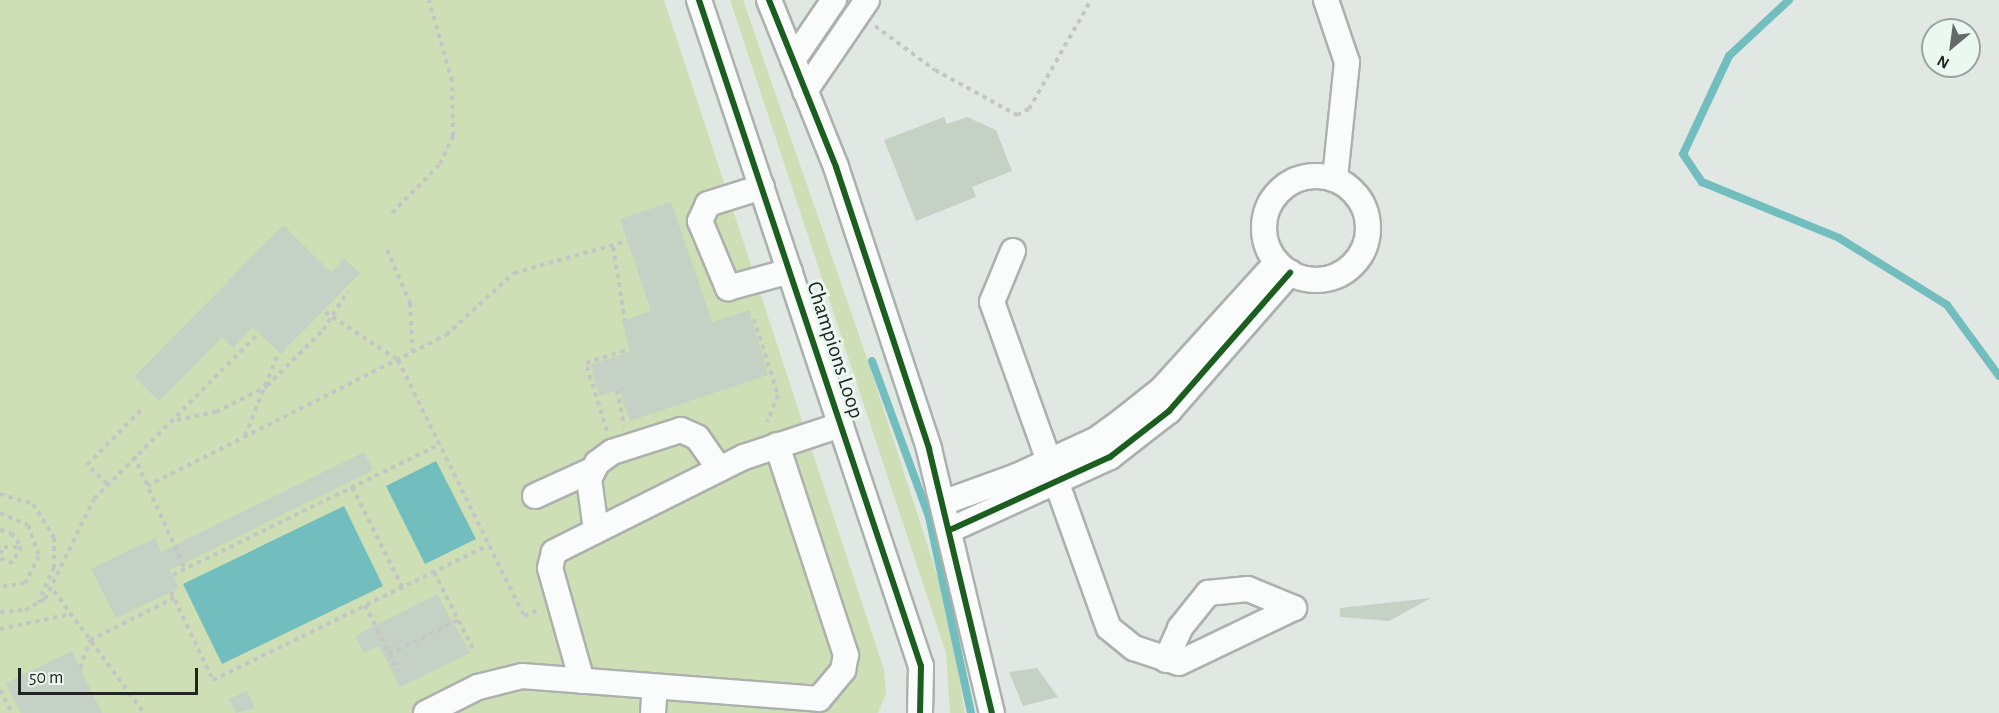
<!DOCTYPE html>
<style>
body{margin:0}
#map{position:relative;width:1999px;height:713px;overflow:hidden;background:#e1e8e4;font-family:"Alegreya Sans",sans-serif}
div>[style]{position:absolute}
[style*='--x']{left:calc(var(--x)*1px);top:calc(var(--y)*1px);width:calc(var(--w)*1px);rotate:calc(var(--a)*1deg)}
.green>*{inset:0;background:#cedeb5}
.water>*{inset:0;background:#72bebe}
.stream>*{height:8px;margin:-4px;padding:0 4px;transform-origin:4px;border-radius:4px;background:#72bebe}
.building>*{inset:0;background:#c4d1c4}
.path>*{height:4px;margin-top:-2px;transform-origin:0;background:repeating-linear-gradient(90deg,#c3c6c5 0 4.5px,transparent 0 9px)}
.roads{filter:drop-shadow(2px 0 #acb1ae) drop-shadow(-2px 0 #acb1ae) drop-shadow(0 2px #acb1ae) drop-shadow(0 -2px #acb1ae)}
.minor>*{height:24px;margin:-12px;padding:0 12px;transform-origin:12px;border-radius:12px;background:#fafcfb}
.minor>.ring{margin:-12px;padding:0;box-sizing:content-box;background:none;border:24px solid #fafcfb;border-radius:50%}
.cycleway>*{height:6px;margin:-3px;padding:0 3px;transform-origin:3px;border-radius:3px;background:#1b5e20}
span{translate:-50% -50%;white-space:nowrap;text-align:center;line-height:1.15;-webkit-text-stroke:6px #ebf8f0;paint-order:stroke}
.street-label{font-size:22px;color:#212522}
.north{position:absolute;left:1921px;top:18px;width:60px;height:60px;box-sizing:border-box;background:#ebf8f0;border:2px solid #9aa49e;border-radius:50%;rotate:209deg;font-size:16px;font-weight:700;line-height:24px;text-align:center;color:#212522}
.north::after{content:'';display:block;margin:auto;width:21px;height:27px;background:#646966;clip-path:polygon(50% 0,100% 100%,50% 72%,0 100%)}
.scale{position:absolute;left:18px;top:668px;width:180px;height:27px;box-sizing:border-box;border:3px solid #212522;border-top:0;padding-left:8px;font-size:18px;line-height:21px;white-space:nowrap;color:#212522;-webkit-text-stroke:4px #ebf8f0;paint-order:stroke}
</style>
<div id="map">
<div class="green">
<i style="clip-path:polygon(0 0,664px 0,884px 670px,886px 693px,878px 713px,0 713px)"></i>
<i style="clip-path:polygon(730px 0,743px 0,869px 364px,946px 603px,965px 713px,950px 713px,946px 653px)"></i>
</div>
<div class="water">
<i style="clip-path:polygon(436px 461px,476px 539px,425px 564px,386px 486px)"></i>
<i style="clip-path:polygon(344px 506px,383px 586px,222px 664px,183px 584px)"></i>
</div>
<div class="stream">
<i style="--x:1789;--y:0;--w:82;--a:137"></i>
<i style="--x:1729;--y:56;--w:108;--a:115.1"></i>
<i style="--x:1683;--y:154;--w:34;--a:56"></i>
<i style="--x:1702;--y:182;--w:148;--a:22.2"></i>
<i style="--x:1839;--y:238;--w:127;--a:31.8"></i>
<i style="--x:1947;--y:305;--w:88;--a:53.8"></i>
<i style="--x:872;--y:361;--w:166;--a:69.9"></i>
<i style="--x:929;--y:517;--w:200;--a:77.9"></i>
</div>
<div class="building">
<i style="clip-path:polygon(944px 117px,947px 124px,967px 117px,996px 130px,1012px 171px,972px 187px,976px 197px,916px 221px,884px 140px)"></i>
<i style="clip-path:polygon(671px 202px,712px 322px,749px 310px,768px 375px,630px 421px,619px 389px,600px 396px,590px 365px,630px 352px,622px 321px,651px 311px,620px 219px)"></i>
<i style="clip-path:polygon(283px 225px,331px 272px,344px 259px,360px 273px,281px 354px,253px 327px,233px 348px,222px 337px,159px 401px,134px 377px)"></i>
<i style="clip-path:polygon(364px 452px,373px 470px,170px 570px,179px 588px,116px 618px,91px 569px,155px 538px,161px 552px)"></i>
<i style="clip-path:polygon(437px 594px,470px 653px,400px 687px,379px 646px,364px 653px,355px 636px)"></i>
<i style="clip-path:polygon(1431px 598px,1389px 621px,1340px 617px,1340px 608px)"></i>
<i style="clip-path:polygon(72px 651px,102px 713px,21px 713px,6px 683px)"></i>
<i style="clip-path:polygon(1037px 668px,1058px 697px,1023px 706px,1009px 672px)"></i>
<i style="clip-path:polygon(247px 691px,255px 708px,236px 713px,229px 699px)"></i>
</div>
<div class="path">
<i style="--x:875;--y:26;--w:74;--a:36.3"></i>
<i style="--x:935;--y:70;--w:94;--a:28.8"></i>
<i style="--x:1017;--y:115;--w:13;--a:-27"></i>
<i style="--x:1029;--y:109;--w:125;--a:-60.4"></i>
<i style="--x:392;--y:213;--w:69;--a:-45.6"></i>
<i style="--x:440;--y:164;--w:31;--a:-65"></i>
<i style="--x:453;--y:136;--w:55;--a:-91"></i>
<i style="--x:452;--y:81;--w:84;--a:-105.9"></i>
<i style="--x:613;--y:247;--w:75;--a:80.8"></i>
<i style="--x:387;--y:250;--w:58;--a:66.5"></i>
<i style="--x:410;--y:303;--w:49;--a:86.5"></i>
<i style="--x:325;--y:312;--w:87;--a:33.3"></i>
<i style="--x:398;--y:360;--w:285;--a:63.8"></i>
<i style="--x:524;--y:616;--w:15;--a:-23"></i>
<i style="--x:754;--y:319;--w:80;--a:72.5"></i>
<i style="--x:778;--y:395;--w:29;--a:112"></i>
<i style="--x:617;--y:390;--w:37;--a:79"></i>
<i style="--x:177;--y:420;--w:40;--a:-12"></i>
<i style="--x:216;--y:412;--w:57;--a:-27"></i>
<i style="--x:267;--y:386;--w:79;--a:-45"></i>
<i style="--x:323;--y:330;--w:46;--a:-57.3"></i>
<i style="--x:607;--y:431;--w:71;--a:-107.2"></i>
<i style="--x:586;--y:363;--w:45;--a:-18"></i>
<i style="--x:245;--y:436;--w:88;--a:-68.1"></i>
<i style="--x:134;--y:456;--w:124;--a:65.7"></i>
<i style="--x:107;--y:484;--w:28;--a:-136"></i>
<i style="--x:87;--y:465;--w:80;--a:-45.5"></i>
<i style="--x:147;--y:486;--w:335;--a:-26.8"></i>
<i style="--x:446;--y:335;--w:92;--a:-42.4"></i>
<i style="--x:514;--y:273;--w:117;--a:-15.8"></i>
<i style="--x:352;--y:487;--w:112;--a:63.4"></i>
<i style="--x:0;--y:494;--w:34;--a:17"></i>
<i style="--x:33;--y:504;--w:39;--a:58"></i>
<i style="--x:54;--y:537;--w:30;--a:90"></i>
<i style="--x:54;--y:567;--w:39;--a:114"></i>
<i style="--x:0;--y:513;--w:30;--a:23"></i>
<i style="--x:28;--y:525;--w:33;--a:70"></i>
<i style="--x:39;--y:556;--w:30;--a:117"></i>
<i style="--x:25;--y:583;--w:25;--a:171"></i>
<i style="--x:0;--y:530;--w:11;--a:15"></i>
<i style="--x:11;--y:533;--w:16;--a:52"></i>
<i style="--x:21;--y:546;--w:19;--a:115"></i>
<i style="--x:13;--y:563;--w:14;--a:-159"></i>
<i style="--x:0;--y:554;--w:8;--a:-60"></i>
<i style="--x:4;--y:547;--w:16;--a:0"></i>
<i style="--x:434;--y:572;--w:86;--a:63.1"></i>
<i style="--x:173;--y:575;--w:297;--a:-26.1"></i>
<i style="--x:54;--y:591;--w:152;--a:53.6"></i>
<i style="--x:171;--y:592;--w:98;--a:64.5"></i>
<i style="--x:213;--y:680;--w:307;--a:-26.1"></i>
<i style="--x:365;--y:605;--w:74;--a:63.4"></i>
<i style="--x:0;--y:612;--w:25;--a:-5"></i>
<i style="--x:25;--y:610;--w:23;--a:-29"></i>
<i style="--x:45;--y:599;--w:111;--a:-63.9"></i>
<i style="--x:94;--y:499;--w:231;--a:-45.2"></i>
<i style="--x:0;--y:629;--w:73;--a:-11.9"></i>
<i style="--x:389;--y:654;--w:77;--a:-26.2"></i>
<i style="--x:80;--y:668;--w:30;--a:-70"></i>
<i style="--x:90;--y:640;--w:94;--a:-26.6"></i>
<i style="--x:0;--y:690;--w:26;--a:62"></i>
</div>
<div class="roads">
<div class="minor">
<i style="--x:699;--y:0;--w:702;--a:71.57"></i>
<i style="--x:921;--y:666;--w:47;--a:91.2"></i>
<i style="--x:769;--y:0;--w:180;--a:68.1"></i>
<i style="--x:836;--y:167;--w:297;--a:71.7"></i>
<i style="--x:929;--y:449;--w:271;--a:76.6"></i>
<i style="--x:1326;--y:0;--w:65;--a:71.3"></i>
<i style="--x:1347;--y:62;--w:118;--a:95.9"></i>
<i style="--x:793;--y:60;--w:73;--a:-55.7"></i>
<i style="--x:805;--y:91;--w:110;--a:-55.7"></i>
<i class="ring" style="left:1264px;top:176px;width:80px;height:80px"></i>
<i style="--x:762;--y:187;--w:57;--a:162.5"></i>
<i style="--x:708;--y:204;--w:19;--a:115"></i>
<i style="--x:700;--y:221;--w:73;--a:67.3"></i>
<i style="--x:728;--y:288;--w:64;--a:-15.3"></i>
<i style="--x:1013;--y:251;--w:55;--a:112.4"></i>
<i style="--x:992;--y:302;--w:346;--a:70.3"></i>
<i style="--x:1109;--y:628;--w:32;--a:39"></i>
<i style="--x:1134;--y:648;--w:47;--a:18.4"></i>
<i style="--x:1179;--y:663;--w:127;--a:-25.6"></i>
<i style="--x:535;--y:496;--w:63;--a:-24.5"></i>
<i style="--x:945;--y:502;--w:77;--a:-19.9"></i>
<i style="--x:1017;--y:476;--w:88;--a:-24.8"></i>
<i style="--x:1097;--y:439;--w:32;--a:-36"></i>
<i style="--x:1123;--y:420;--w:50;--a:-38.5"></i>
<i style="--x:1162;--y:389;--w:171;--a:-47.8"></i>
<i style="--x:952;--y:529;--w:174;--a:-24.5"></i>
<i style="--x:1110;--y:457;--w:75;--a:-37.9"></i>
<i style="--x:1169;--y:411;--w:184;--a:-48.8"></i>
<i style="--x:596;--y:530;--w:51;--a:-97.8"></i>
<i style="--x:589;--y:479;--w:18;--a:-63"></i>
<i style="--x:597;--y:463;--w:19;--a:-36"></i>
<i style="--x:612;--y:452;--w:72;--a:-17.7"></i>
<i style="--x:681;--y:430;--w:17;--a:24"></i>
<i style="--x:697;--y:437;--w:39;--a:55"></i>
<i style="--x:1166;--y:660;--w:35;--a:-66"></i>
<i style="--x:1180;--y:628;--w:45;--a:-51.3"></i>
<i style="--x:1208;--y:593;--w:40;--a:-5.7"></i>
<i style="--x:1248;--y:589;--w:50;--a:22.4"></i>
<i style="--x:582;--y:681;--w:117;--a:-105.8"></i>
<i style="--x:550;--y:568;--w:16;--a:-76"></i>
<i style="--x:554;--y:552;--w:212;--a:-26.6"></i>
<i style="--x:744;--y:457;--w:102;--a:-18.3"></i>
<i style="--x:426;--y:713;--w:58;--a:-26.6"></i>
<i style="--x:478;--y:687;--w:45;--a:-14"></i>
<i style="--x:522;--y:676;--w:298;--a:4.4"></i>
<i style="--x:819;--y:699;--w:38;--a:-50"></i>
<i style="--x:843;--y:670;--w:15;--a:-79"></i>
<i style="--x:846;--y:655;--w:221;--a:-108.2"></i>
<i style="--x:653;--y:713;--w:26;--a:-86"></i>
</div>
</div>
<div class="cycleway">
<i style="--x:699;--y:0;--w:702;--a:71.57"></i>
<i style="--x:921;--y:666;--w:47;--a:91.2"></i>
<i style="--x:769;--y:0;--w:180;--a:68.1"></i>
<i style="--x:836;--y:167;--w:297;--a:71.7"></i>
<i style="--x:929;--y:449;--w:271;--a:76.6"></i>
<i style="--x:952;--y:529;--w:174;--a:-24.5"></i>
<i style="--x:1110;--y:457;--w:75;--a:-37.9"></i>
<i style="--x:1169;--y:411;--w:184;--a:-48.8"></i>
</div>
<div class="street-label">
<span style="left:835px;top:350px;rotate:72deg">Champions Loop</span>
</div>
<div class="north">N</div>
<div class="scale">50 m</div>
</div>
